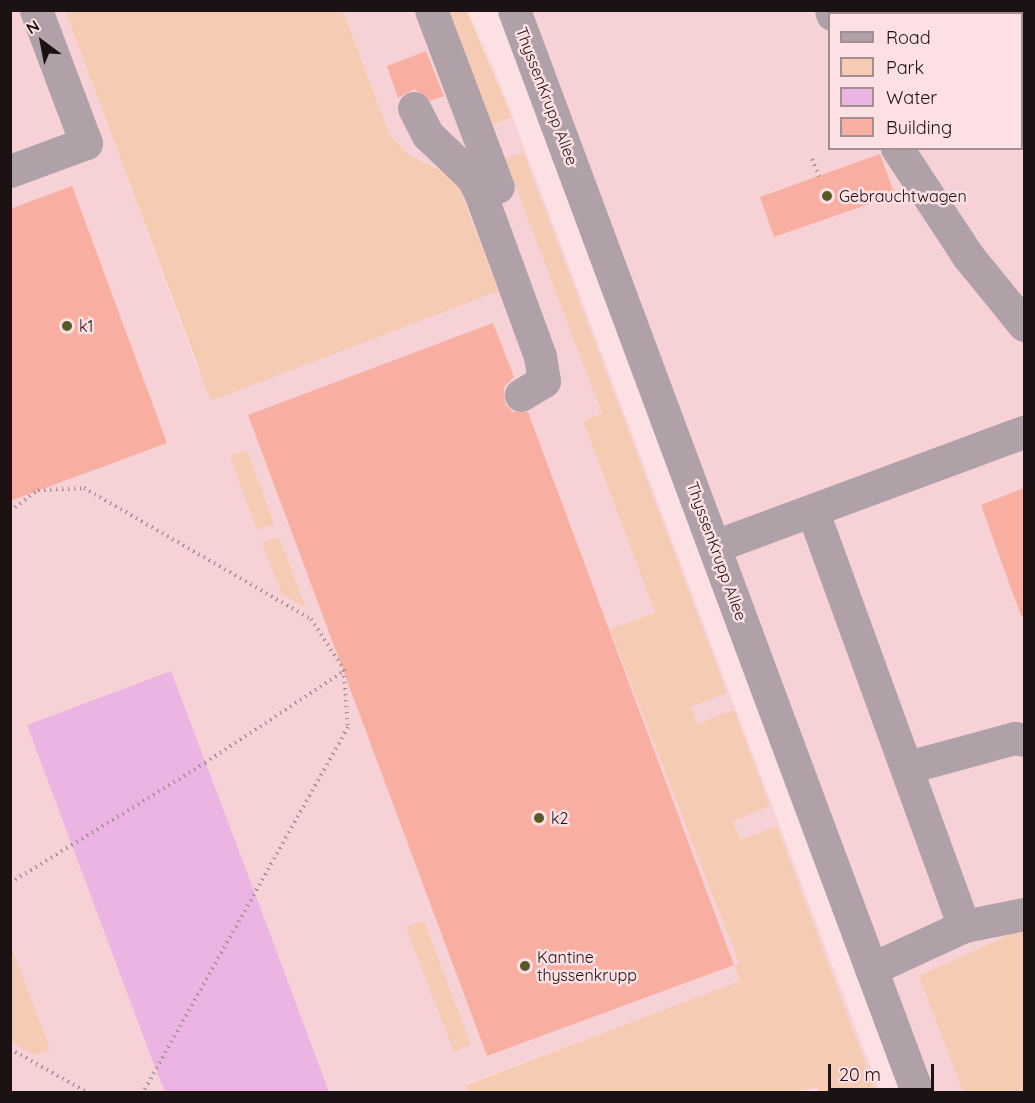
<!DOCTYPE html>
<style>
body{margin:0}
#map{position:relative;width:1035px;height:1103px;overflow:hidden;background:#fde0e3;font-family:Quicksand,sans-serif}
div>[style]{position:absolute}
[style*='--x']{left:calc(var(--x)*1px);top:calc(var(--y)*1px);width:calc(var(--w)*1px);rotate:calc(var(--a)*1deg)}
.built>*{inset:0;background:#f6d2d6}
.green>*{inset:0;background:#f5cbb4}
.water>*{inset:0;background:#ecb4e3}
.building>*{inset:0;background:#f8afa2}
.path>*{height:4px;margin-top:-2px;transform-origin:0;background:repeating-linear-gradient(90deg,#a99395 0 1.5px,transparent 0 6px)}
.minor>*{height:33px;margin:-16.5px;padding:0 16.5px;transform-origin:16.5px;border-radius:16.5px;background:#afa1a7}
.dots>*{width:16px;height:16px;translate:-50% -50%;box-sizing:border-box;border:3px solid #fde0e3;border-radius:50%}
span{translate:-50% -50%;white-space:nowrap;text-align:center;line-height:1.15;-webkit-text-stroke:5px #fde0e3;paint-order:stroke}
.street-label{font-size:16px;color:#1d1213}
.poi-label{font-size:16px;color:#1d1213}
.left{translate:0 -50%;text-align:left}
.frame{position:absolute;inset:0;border:12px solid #1d1213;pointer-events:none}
.legend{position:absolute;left:828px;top:12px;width:195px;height:138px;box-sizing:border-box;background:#fde0e3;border:2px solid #a38e90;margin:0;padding:8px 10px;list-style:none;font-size:18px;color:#1d1213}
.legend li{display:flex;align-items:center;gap:12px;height:30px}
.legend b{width:30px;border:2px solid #a38e90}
.north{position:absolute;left:12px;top:12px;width:60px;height:60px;-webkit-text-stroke:4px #fde0e3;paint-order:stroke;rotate:328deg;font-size:16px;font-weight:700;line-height:24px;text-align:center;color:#1d1213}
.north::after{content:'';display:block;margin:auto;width:21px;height:27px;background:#1d1213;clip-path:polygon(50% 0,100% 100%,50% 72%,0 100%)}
.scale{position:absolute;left:828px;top:1064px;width:106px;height:27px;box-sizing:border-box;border:3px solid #1d1213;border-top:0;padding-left:8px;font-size:18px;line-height:21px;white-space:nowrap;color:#1d1213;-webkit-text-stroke:4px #fde0e3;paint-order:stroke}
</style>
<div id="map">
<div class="built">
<i style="clip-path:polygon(10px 11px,65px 11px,199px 372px,450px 174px,409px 155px,390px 135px,343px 11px,442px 11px,512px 117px,469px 11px,498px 78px,880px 1092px,876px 1092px,777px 826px,741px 840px,733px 820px,770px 806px,734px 711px,697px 724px,690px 707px,727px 693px,515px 179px,603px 413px,583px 423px,655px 613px,611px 629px,740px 964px,735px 965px,740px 982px,466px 1084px,469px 1092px,11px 1092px)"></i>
<i style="clip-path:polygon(evenodd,517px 11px,1024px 11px,1024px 1092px,921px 1092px,517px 11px,830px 14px,1022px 14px,1022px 148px,830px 148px,830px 14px)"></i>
</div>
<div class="green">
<i style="clip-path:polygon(65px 11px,343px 11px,390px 135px,409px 155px,455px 177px,498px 291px,211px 401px)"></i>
<i style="clip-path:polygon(442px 11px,467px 11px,512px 117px,485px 127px)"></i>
<i style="clip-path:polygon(523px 152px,727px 693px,691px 707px,697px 724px,734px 710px,770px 806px,733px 821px,741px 840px,777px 826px,876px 1092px,818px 1092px,817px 1088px,791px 1092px,469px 1092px,466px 1085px,740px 981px,734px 965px,739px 963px,610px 629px,655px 613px,583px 422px,602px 413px,505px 159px)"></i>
<i style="clip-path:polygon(247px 450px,274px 524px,257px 530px,230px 456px)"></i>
<i style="clip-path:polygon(279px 537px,306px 608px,282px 594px,262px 543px)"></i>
<i style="clip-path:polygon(424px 921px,471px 1045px,454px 1052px,406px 927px)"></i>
<i style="clip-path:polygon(1024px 928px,1024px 1092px,963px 1092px,919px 976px)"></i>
<i style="clip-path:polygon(11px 946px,50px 1049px,34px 1055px,11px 1042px)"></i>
</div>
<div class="water">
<i style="clip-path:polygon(171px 671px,256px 896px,329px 1092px,165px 1092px,156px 1070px,27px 725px)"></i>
</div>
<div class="building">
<i style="clip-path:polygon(426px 51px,444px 96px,431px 101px,414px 89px,398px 98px,387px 66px)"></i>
<i style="clip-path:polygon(880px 154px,895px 195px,774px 237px,760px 197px)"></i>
<i style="clip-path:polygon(72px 186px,167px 443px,10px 501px,10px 209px)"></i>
<i style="clip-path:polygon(493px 323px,514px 377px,504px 387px,505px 404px,513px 412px,528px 412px,734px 965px,487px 1056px,248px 415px)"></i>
<i style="clip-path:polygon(1024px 488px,1024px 616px,1021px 616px,981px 505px)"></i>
</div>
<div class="path">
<i style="--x:812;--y:159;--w:19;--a:69"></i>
<i style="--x:10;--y:511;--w:35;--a:-37"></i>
<i style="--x:38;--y:490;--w:46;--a:-2.5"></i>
<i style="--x:84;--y:488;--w:262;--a:30"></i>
<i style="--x:311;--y:619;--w:61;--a:57.1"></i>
<i style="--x:344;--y:670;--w:57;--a:86"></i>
<i style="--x:348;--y:727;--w:419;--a:119.3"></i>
<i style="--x:10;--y:883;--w:229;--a:-31.6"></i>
<i style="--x:205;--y:763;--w:167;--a:-33.5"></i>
<i style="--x:10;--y:1049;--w:88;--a:29.2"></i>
</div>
<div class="minor">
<i style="--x:431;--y:10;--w:189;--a:69.3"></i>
<i style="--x:514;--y:10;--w:1155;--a:69.57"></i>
<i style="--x:831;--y:10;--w:4;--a:76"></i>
<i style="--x:414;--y:108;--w:30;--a:63"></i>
<i style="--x:428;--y:135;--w:61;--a:43.7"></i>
<i style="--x:472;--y:177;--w:20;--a:63"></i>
<i style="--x:481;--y:195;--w:171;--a:69.9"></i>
<i style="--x:540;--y:356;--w:25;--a:81"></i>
<i style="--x:544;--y:381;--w:27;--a:149"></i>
<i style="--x:897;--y:148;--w:129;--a:56.7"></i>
<i style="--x:968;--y:256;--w:89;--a:50.9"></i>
<i style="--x:10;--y:171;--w:81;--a:-20.2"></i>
<i style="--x:86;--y:143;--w:142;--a:-110.6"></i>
<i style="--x:813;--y:512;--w:441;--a:70"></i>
<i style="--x:715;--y:546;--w:329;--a:-20.3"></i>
<i style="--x:908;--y:767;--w:111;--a:-15.2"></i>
<i style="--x:1015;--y:738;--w:9;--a:13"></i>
<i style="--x:871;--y:969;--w:102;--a:-24.8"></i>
<i style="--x:964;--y:926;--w:61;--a:-11.3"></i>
</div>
<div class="dots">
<i style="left:827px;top:196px;background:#595926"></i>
<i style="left:67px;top:326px;background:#595926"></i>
<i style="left:539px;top:818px;background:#595926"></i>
<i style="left:525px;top:966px;background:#595926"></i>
</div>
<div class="street-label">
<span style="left:547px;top:96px;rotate:69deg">ThyssenKrupp Allee</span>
<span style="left:717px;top:551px;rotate:70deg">ThyssenKrupp Allee</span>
</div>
<div class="poi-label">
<span class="left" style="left:839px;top:196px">Gebrauchtwagen</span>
<span class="left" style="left:79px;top:326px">k1</span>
<span class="left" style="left:551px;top:818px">k2</span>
<span class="left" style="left:537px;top:966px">Kantine<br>thyssenkrupp</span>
</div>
<div class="frame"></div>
<ul class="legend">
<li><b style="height:8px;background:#afa1a7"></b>Road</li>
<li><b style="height:16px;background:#f5cbb4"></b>Park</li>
<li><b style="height:16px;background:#ecb4e3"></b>Water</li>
<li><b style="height:16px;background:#f8afa2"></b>Building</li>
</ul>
<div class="north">N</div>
<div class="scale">20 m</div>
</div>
